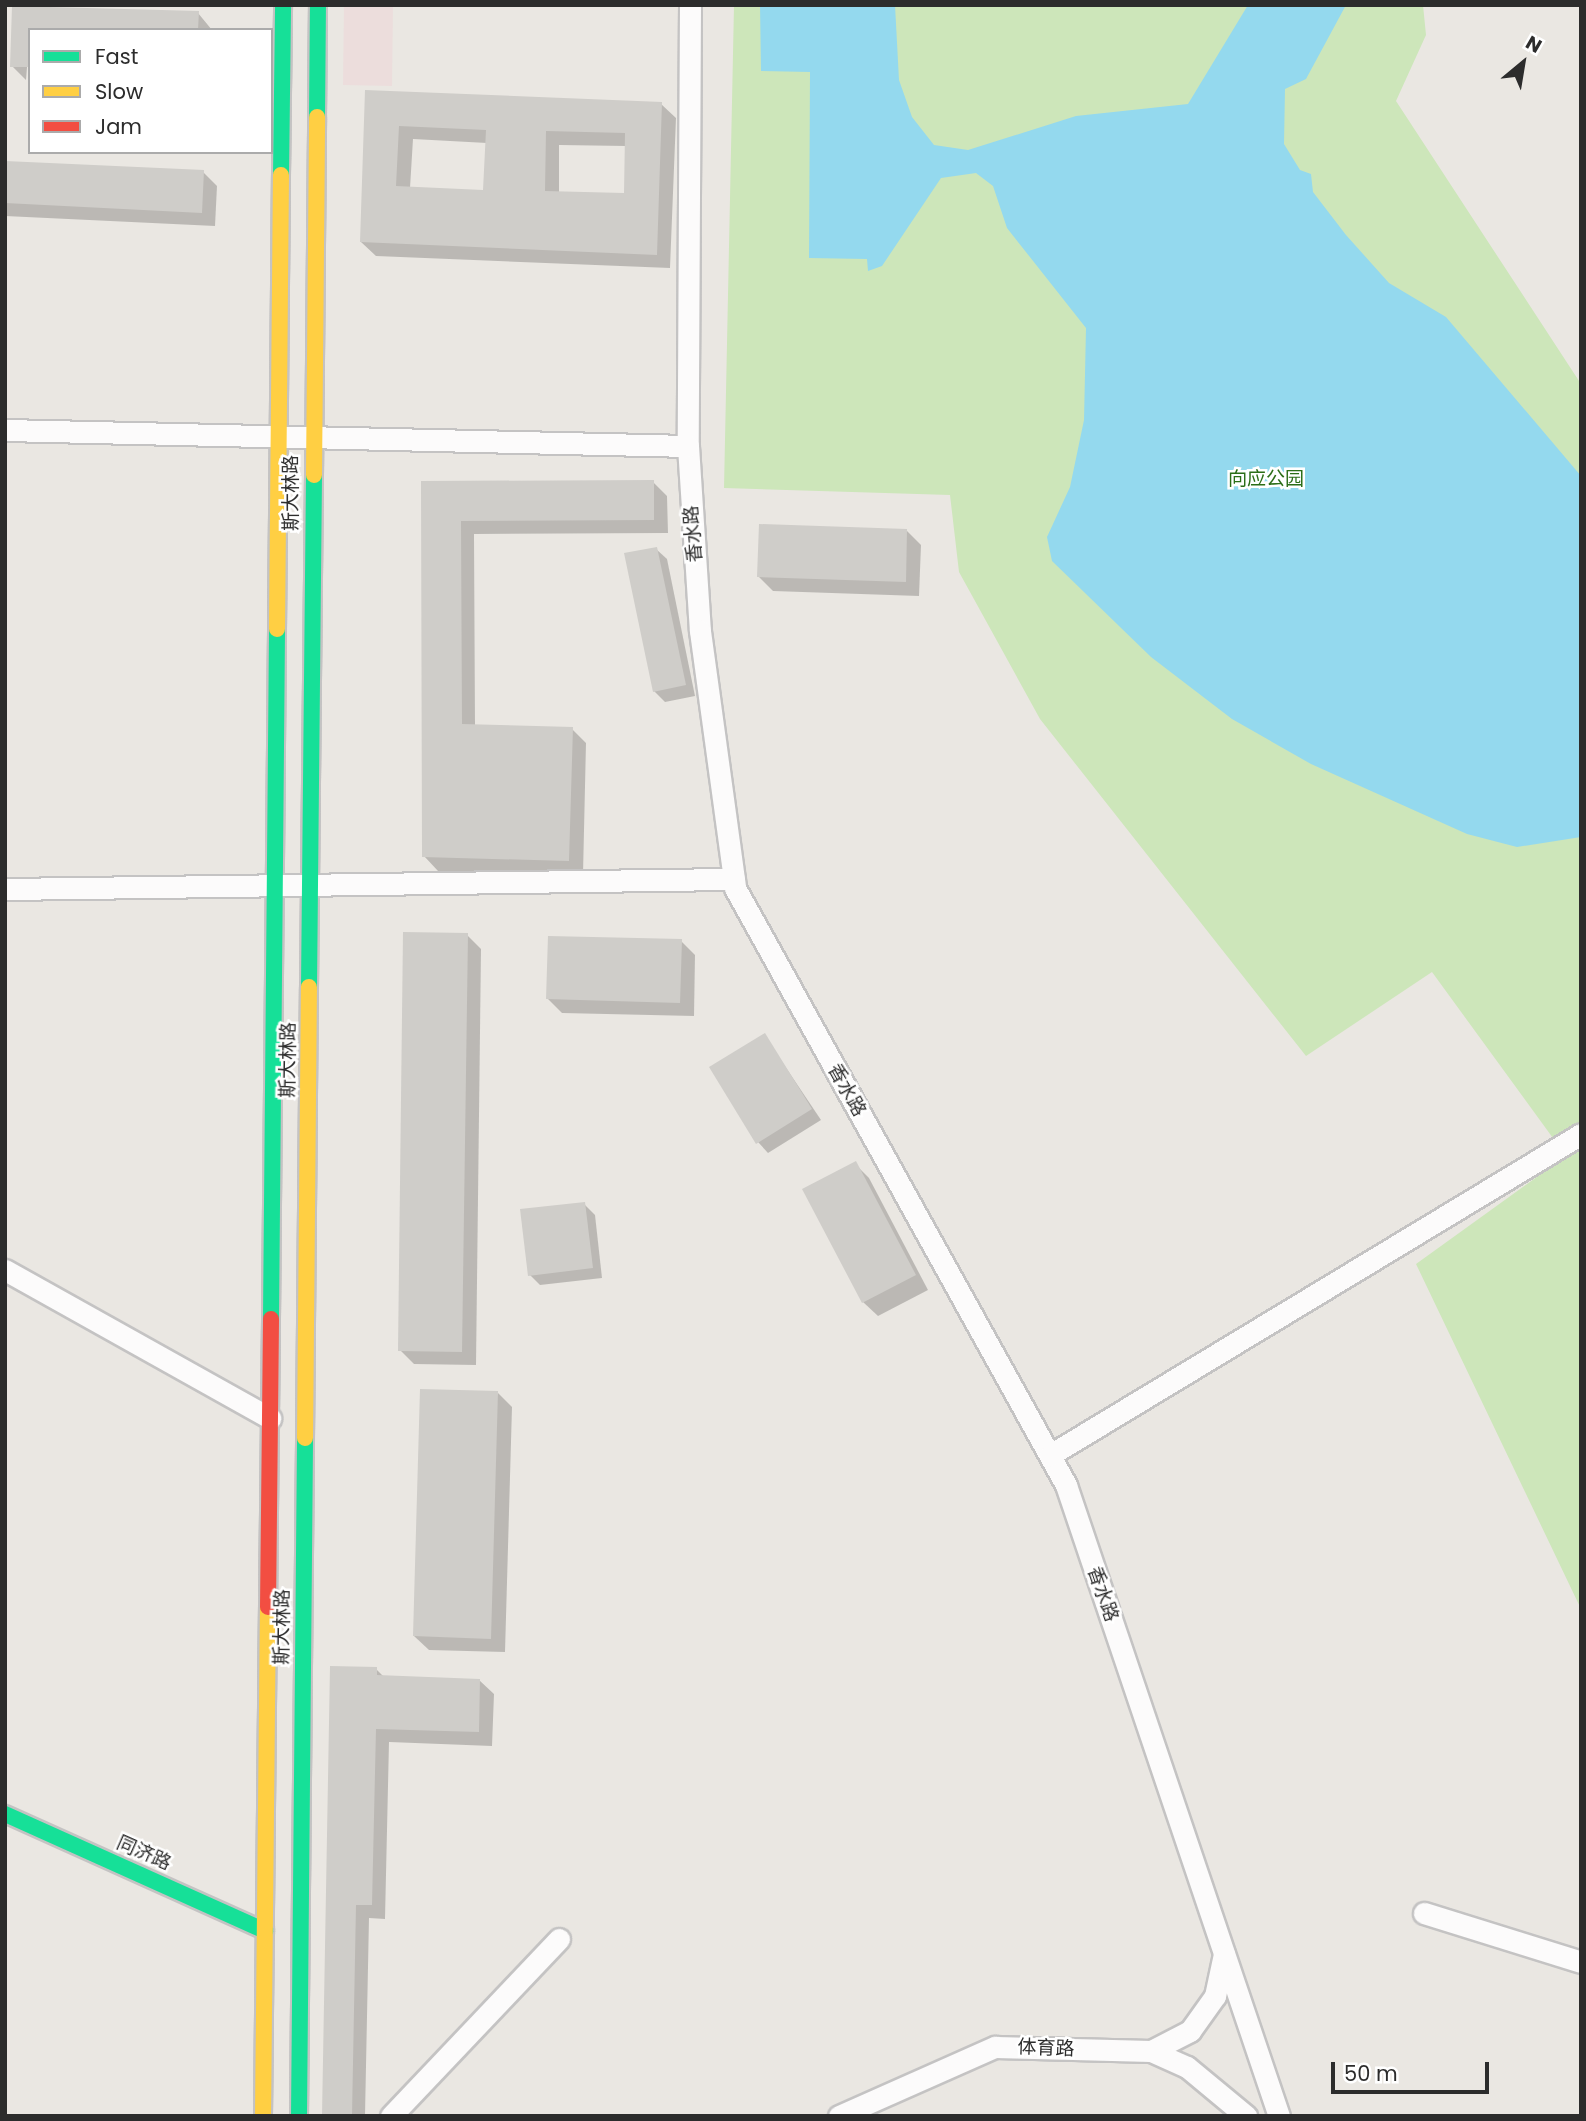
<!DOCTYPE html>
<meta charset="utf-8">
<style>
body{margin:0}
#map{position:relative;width:1586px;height:2121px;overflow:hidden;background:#eae7e2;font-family:Poppins,"Noto Sans SC",sans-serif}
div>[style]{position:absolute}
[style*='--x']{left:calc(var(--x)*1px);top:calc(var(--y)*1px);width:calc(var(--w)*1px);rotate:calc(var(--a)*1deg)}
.medical>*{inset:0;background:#ecdddc}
.green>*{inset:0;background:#cde6ba}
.water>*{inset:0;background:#94d9ee}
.shadow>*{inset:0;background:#0003}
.building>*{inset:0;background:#cfcdc9}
.roads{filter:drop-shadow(2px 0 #c4c3c3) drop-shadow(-2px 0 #c4c3c3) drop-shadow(0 2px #c4c3c3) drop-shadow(0 -2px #c4c3c3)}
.street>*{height:21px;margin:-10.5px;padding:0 10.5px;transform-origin:10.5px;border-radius:10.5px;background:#fcfbfb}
.fast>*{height:16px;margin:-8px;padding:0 8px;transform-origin:8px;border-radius:8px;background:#16e098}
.slow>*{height:16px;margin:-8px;padding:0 8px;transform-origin:8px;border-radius:8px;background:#ffcf43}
.jam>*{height:16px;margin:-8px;padding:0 8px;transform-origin:8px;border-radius:8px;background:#f24e42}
span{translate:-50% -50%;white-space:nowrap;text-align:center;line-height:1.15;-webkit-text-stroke:5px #fff;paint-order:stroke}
.park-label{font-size:19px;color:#2c6e18}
.street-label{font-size:19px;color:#2c2c2c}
.frame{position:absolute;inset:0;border:7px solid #2c2c2c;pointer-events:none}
.legend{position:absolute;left:28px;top:28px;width:245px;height:126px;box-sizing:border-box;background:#fff;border:2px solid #ababab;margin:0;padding:9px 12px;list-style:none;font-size:21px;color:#2c2c2c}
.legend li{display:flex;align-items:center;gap:14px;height:35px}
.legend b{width:35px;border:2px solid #ababab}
.north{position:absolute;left:1488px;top:28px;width:70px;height:70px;-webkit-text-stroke:5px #fff;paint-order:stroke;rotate:30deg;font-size:19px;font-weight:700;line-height:28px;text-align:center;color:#2c2c2c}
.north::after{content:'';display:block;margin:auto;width:24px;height:32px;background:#2c2c2c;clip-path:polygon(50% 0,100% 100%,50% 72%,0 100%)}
.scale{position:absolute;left:1331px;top:2062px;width:158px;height:32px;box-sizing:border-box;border:4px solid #2c2c2c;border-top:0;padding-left:9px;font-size:21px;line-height:24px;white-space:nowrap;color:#2c2c2c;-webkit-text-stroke:5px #fff;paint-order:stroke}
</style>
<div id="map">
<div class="medical">
<i style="clip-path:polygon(344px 5px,393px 5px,392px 86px,343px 85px)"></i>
</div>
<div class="green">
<i style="clip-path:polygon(734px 5px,1423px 5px,1426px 35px,1396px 101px,1581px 384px,1581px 1609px,1416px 1264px,1566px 1156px,1432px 972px,1306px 1056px,1040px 719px,959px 572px,950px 495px,724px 488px)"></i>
</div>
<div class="water">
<i style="clip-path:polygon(760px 5px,895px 5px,899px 80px,912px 117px,934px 145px,968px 150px,1076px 116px,1188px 104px,1248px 5px,1346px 5px,1306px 79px,1285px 89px,1284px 144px,1300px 170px,1311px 174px,1313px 192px,1346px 235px,1389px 283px,1446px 317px,1581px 476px,1581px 837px,1517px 847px,1467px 834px,1311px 764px,1232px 719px,1151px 657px,1052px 561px,1047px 537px,1070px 487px,1084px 420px,1086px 328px,1007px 228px,993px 186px,976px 173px,941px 178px,882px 266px,868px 271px,867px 259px,809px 258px,810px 72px,761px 71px)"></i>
</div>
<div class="shadow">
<i style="clip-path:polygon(14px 7px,198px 13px,212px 30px,30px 30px,26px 80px,12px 66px)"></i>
<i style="clip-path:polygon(evenodd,367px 92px,661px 104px,676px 118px,670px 268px,376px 256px,361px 242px,367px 92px,413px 139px,487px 143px,484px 192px,410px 188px,413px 139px,367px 92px,559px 145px,626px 146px,625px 194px,559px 193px,559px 145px)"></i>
<i style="clip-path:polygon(5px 162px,203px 172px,217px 186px,215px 226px,5px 216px)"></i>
<i style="clip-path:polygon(653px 482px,667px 496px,668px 533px,474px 534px,475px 726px,572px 729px,586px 743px,583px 875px,438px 871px,424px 856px,423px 483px)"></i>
<i style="clip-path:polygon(907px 531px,921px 545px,919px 596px,773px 591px,759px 577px)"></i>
<i style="clip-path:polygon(656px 549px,667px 559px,695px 696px,665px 702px,654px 691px)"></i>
<i style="clip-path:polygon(467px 935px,481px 949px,476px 1365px,414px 1364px,400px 1350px)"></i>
<i style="clip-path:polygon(681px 941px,695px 955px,694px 1016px,562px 1013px,548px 999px)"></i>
<i style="clip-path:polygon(764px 1035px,821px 1120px,768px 1153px,758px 1142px)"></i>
<i style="clip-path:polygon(855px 1164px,869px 1178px,928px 1290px,878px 1316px,863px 1302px)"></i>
<i style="clip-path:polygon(584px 1204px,595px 1215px,602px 1278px,540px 1285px,530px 1275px)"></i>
<i style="clip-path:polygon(498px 1393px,512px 1407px,505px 1652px,429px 1650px,414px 1636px)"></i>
<i style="clip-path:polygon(376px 1669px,384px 1677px,479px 1680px,494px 1694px,492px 1746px,389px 1742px,385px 1919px,369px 1918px,365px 2116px,323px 2116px)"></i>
</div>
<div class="building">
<i style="clip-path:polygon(12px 6px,199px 11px,198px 30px,30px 30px,30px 67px,10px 67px)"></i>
<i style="clip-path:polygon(evenodd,365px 90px,662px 102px,657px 255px,360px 242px,365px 90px,399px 126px,486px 130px,483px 190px,396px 186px,399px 126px,365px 90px,546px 131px,625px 133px,624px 193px,545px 191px,546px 131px)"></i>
<i style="clip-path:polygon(5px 161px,204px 170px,202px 213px,5px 203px)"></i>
<i style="clip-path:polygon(654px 480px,654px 520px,461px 521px,462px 724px,573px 727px,569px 861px,422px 857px,421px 481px)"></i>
<i style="clip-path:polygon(759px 524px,907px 529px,906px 582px,757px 577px)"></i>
<i style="clip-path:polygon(657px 547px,686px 685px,653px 692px,624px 553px)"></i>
<i style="clip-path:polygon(403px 932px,468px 933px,462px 1352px,398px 1351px)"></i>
<i style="clip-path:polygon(548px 936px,682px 939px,680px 1003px,546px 999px)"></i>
<i style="clip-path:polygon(765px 1033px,812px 1109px,756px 1144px,709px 1067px)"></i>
<i style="clip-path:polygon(856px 1161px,916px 1275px,862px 1303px,802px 1189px)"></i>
<i style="clip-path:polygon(585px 1202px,593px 1268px,528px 1276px,520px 1209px)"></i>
<i style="clip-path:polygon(420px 1389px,498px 1391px,491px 1639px,413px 1636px)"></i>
<i style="clip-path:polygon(330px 1666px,377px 1667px,377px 1675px,480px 1679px,479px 1732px,376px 1729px,372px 1905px,356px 1905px,352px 2116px,322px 2116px)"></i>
</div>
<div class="roads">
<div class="street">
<i style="--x:690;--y:5;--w:441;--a:90.3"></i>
<i style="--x:688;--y:446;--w:185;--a:86.3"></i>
<i style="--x:700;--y:631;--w:259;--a:82.2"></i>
<i style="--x:735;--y:888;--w:683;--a:60.99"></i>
<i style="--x:1066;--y:1485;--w:666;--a:71.35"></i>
<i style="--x:5;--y:430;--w:683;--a:1.34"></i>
<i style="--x:5;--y:889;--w:729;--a:-0.79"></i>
<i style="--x:5;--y:1270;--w:304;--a:29.2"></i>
<i style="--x:1050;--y:1455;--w:620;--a:-31.15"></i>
<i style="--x:1424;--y:1913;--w:164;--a:17.3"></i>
<i style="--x:1151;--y:2051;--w:44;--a:-27.1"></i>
<i style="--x:1190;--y:2031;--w:43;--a:-54.5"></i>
<i style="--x:1215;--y:1996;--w:43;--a:-77.9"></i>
<i style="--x:391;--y:2116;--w:244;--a:-46.5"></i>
<i style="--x:839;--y:2116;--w:171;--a:-23.9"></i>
<i style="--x:995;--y:2047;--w:156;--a:1.5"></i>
<i style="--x:1151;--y:2051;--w:39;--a:24"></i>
<i style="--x:1187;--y:2067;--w:77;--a:39.7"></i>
</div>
<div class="fast">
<i style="--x:317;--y:117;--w:112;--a:-89.5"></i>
<i style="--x:281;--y:175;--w:170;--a:-89.3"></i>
<i style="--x:309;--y:987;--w:512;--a:-89.44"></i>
<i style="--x:271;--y:1319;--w:690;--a:-89.5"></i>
<i style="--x:5;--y:1814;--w:285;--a:24.2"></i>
<i style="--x:299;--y:2116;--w:678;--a:-89.49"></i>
</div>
<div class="slow">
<i style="--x:314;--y:475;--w:358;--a:-89.5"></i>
<i style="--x:277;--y:629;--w:454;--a:-89.5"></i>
<i style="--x:305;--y:1438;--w:451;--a:-89.5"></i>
<i style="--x:263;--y:2116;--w:509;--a:-89.44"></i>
</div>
<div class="jam">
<i style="--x:268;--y:1607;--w:288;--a:-89.4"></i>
</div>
</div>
<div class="park-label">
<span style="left:1266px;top:479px">向应公园</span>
</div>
<div class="street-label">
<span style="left:291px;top:493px;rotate:-90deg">斯大林路</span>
<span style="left:693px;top:534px;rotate:-94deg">香水路</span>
<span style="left:288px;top:1060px;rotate:-89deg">斯大林路</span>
<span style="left:847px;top:1090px;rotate:61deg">香水路</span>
<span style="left:1103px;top:1594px;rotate:71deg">香水路</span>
<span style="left:282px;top:1627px;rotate:-89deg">斯大林路</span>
<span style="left:144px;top:1853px;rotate:24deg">同济路</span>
<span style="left:1046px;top:2048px;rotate:2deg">体育路</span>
</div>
<div class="frame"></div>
<ul class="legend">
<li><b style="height:9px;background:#16e098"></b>Fast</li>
<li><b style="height:9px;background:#ffcf43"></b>Slow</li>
<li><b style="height:9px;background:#f24e42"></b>Jam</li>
</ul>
<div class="north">N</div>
<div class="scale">50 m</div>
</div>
